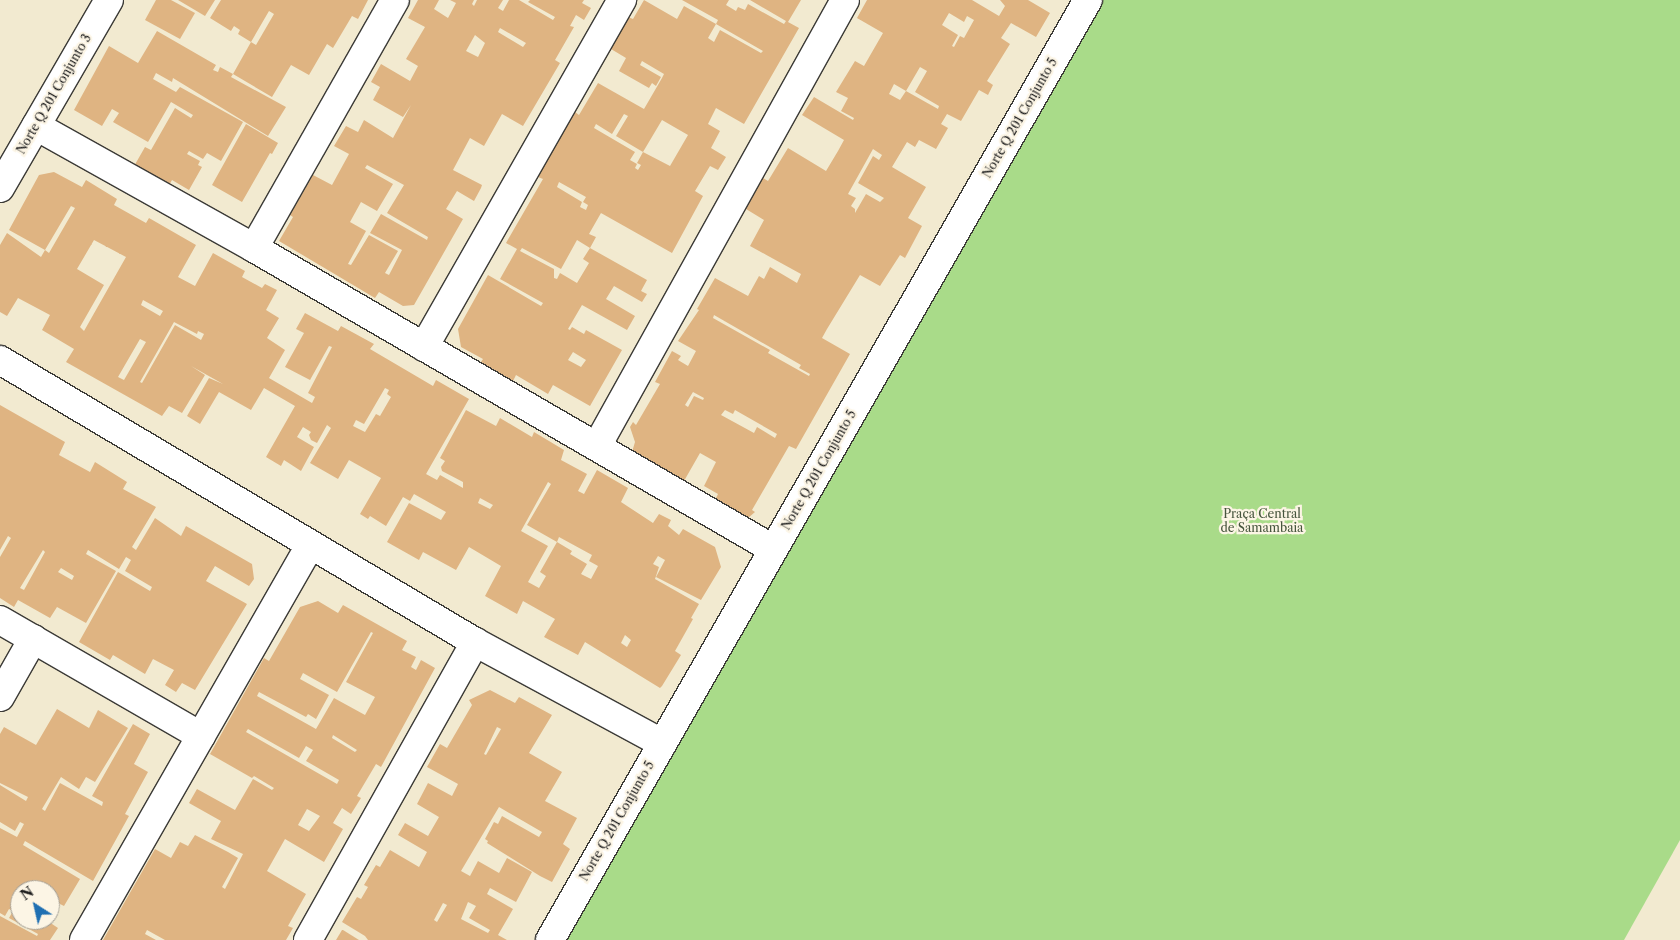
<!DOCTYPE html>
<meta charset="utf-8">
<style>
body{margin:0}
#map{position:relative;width:1680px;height:940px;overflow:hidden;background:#f2ead0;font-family:"Libre Caslon Text",serif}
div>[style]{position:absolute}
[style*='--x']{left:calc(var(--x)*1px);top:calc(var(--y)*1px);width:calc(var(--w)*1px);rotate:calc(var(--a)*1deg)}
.green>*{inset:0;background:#a9db89}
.building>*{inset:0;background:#dfb482}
.roads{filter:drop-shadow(1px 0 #3c3b37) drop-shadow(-1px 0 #3c3b37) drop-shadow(0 1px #3c3b37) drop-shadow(0 -1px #3c3b37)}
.minor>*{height:28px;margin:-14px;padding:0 14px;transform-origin:14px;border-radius:14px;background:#fff}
span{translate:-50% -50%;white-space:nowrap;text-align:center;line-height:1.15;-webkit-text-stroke:4.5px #fcf5e5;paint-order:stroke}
.street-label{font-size:12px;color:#1c1c1c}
.park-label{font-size:12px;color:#46553d}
.north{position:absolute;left:10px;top:880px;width:50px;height:50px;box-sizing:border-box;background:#fcf5e5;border:1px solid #a29e95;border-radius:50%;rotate:325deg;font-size:14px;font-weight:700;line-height:20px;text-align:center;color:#1c1c1c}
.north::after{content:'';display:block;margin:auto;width:18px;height:22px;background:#1f6fb2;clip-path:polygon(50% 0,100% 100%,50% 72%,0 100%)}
</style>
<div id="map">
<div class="green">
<i style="clip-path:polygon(1079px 0,1680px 0,1680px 840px,1624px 940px,541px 940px)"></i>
</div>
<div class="building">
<i style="clip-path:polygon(156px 0,171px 0,195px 13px,180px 39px,145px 20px)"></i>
<i style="clip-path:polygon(178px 0,215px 0,205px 16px)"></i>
<i style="clip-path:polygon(evenodd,221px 0,368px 0,358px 19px,352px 16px,333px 48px,327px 44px,309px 75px,291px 65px,272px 97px,233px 74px,231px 77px,286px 107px,268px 136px,173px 78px,172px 82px,156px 73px,153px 79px,176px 92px,180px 87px,243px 122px,221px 161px,207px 153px,203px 159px,189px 151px,187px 154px,200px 161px,198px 165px,202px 167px,189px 190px,172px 180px,168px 187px,133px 168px,145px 147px,151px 150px,175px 108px,191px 118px,193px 115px,171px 102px,148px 142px,113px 122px,119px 113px,112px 109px,102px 126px,74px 110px,109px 46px,138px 63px,157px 31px,216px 65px,213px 70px,218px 72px,220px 67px,233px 74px,251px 42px,238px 34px,240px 30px,234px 26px,231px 31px,210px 18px,221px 0,269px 11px,274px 14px,256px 45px,251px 42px,269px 11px)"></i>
<i style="clip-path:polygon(evenodd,418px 0,439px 0,434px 9px,448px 18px,456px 3px,450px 0,474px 0,472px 4px,474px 6px,477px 0,503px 0,498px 8px,503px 11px,509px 0,519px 0,553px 20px,555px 17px,528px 2px,530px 0,584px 0,582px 3px,591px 8px,584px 20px,576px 15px,570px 26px,574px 27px,555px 60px,560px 63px,523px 126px,502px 114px,484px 146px,470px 138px,453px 170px,482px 185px,481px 188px,474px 201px,457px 191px,446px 209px,463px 219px,414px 305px,403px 306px,379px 292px,375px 298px,279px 241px,293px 217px,290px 215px,313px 175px,332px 185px,349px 154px,334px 146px,346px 126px,358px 132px,364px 120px,393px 138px,411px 105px,403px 117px,373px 100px,380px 87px,371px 82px,381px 64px,410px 81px,418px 66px,406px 59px,425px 27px,408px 18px,418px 0,500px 28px,526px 43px,523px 47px,498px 32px,500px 28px,418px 0,475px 35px,485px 43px,478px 57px,466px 51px,475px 35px,418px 0,367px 165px,404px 185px,387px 213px,428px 237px,427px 240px,381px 214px,370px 233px,402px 250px,389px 275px,385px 273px,398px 251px,369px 235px,351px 265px,348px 264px,366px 231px,350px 222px,361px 202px,377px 211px,393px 184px,365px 168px,367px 165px)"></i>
<i style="clip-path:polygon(evenodd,644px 0,677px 19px,684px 6px,716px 24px,708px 38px,714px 42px,720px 30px,761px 53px,763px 51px,716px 24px,718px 20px,682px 0,729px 0,726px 5px,736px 11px,738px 7px,745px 10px,748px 4px,784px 24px,786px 21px,750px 0,801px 0,788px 22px,799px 28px,744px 124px,716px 108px,708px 124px,720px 131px,711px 148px,726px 157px,718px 170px,710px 166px,695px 191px,703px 196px,672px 253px,601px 213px,589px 234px,596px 237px,590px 248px,577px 240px,561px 269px,522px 248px,520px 251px,554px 269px,554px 278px,557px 279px,560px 273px,577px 283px,589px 263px,583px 259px,590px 248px,647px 280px,641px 291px,647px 294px,642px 302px,614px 286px,606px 299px,635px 316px,627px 330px,582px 305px,568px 329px,570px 330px,572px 327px,584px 334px,586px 330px,622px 350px,590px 406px,553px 385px,548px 394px,516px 375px,513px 381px,481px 362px,483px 359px,461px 347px,458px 329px,488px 275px,541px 306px,543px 303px,500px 279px,517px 249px,506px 243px,543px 179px,538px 177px,575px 112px,579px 115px,598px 83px,644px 109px,662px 78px,664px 74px,642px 61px,640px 65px,661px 77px,656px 86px,652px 83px,649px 88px,619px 71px,626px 58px,611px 49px,628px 17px,633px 19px,644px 0,624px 114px,628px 116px,616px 136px,643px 152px,637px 163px,641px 165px,638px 170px,635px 168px,637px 164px,630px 160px,635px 152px,594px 128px,596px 124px,612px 134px,624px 114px,644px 0,662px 120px,688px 135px,670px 166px,643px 152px,662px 120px,644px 0,559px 182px,586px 197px,583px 202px,588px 205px,586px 210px,580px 207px,582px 202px,557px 187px,559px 182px,644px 0,573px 352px,586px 360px,581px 367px,568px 360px,573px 352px)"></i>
<i style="clip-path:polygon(evenodd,867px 0,972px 0,999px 16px,1005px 6px,1000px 0,1028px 0,1050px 13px,1036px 37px,1011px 23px,1001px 38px,1010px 44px,987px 81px,993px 85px,988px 95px,979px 90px,961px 121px,947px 114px,941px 124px,948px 128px,936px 149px,919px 140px,915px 147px,907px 142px,892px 167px,926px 187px,908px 218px,922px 226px,905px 258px,900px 255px,880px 286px,860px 275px,827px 329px,822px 338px,850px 354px,796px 449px,789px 446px,752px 510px,755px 512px,748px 518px,715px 500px,718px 494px,704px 486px,716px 462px,700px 453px,684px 481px,632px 452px,635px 442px,630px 427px,633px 422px,636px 425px,660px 384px,655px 382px,672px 351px,681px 356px,678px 360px,688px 366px,696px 351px,678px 341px,699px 310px,697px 309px,715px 278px,748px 296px,759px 276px,764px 279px,770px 267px,797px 283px,801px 274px,750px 246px,764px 220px,746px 209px,763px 178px,768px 181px,788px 148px,826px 171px,838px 151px,844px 140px,802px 115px,814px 97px,853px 120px,854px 118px,841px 111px,848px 98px,836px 92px,855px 61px,864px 66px,883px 33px,857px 18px,867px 0,949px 13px,964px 22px,967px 16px,974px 20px,964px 38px,960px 36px,954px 47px,952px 46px,958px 35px,942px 25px,949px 13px,867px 0,920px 67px,927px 71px,915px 92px,939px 106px,938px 109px,906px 91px,900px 100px,889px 94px,894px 84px,906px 91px,920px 67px,867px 0,873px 149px,882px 155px,879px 160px,873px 156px,858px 183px,884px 198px,880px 202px,866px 194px,855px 213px,855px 209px,851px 206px,856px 198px,848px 194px,873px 149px,867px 0,714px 315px,801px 365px,799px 368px,810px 374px,809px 376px,768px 353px,770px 350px,713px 318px,714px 315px,867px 0,693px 392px,704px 398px,703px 400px,694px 396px,688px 407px,685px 405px,693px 392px,867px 0,725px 410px,733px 414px,735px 410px,777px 434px,775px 438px,757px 427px,754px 433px,721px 415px,725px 410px)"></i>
<i style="clip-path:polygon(246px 124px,278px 143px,272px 154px,270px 153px,242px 202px,212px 185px)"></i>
<i style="clip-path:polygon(evenodd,54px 172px,82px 187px,86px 180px,117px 199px,114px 205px,146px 223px,149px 218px,196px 245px,178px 277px,195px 286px,213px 253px,245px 271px,242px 277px,262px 288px,265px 284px,277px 290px,266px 310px,279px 318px,267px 338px,285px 350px,269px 378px,312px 403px,315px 397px,308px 393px,332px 347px,329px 346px,310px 380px,285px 367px,304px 333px,296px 329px,305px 313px,338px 331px,341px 326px,374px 344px,370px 349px,433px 386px,436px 380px,469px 399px,426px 474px,437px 480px,440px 475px,463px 488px,463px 482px,442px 471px,441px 467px,445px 461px,440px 458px,466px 410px,496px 426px,500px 418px,532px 437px,534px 432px,564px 450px,561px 460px,587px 474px,578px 491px,584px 494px,597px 470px,628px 488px,621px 502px,653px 523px,659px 514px,671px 520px,668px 526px,679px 535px,683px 529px,715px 547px,721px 567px,701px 600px,656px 577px,665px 560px,658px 556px,653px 564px,659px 567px,655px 579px,699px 604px,691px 618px,693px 619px,675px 651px,681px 655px,662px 686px,660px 688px,585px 642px,578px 655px,544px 637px,555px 619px,523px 601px,517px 614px,485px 596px,501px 566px,469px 547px,456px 570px,423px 552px,419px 560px,387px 542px,409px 503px,441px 520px,446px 512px,414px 494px,410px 501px,403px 497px,386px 526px,370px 516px,368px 519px,360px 514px,381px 478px,349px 460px,338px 479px,310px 463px,331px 428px,327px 425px,317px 443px,311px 440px,309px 435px,311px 432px,303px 427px,297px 437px,314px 447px,301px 471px,284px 460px,281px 466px,266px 457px,295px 406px,264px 388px,251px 410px,219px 392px,200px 424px,187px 416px,209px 378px,223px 384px,191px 366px,205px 375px,182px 413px,169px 406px,162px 416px,66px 362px,74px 349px,42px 330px,50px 315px,18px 298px,7px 316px,0 312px,0 245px,7px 233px,41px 257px,45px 250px,49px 253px,75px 208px,71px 206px,45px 250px,9px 230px,39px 175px,54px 172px,94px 240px,126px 257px,84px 331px,80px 327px,104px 285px,77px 269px,94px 240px,54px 172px,143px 300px,163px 311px,160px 316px,141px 305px,143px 300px,54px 172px,174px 322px,197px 334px,198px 331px,204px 334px,201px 340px,175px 325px,142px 383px,140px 382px,174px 322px,54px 172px,140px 339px,146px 342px,124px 380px,118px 377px,140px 339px,54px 172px,385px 388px,389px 390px,387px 394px,391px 397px,380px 416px,376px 414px,365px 432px,353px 426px,356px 420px,364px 424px,385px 388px,54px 172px,548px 482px,551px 484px,527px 525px,557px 542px,559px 537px,592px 555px,589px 561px,598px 566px,591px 579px,581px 574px,587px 564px,570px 554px,572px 551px,557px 542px,540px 572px,546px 576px,539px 588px,528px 582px,548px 546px,521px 531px,548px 482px,54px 172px,480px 498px,493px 505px,490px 509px,478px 503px,480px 498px,54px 172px,625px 635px,631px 640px,627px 647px,621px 643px,625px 635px)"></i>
<i style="clip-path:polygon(evenodd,0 405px,65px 442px,59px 455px,90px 472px,95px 462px,127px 482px,123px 489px,156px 507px,132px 547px,136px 550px,155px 518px,181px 536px,186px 526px,252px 564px,254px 579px,249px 586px,215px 566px,206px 581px,247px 604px,195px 690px,182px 683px,176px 692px,165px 685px,174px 670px,153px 659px,145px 674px,113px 655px,110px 660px,79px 642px,118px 572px,150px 591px,152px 587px,125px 571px,131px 560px,126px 557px,119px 569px,88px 550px,86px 554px,116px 571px,86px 623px,57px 607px,50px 618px,18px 600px,14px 607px,0 598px,0 557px,11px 538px,8px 536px,0 550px,0 405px,43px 550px,45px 552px,24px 590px,20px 588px,43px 550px,0 405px,61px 568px,74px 576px,72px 580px,58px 572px,61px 568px)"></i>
<i style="clip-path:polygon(evenodd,318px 601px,338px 613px,343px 605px,407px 641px,402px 650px,416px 657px,411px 667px,416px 670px,421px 660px,435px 668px,381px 767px,376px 764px,357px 796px,361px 798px,351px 814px,342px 808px,333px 823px,343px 829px,324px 862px,285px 839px,267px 871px,306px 894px,288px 926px,293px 928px,286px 940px,165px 940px,147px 930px,145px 934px,156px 940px,103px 940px,155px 849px,171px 858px,180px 842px,188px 846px,195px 835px,228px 852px,238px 858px,222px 887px,225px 889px,243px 854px,211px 839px,221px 821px,189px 803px,197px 789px,235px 810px,253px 779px,272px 790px,274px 788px,254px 776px,252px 778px,210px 754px,264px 658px,269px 661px,300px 607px,318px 601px,371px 632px,373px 633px,346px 682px,375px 697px,365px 715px,334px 698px,316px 729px,257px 696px,259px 692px,306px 717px,308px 714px,316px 719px,329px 695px,300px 679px,303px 673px,337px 692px,371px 632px,318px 601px,248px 729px,299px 758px,306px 746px,313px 750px,306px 761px,339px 780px,337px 784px,246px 732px,248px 729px,318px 601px,333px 735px,357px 750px,355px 752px,332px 738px,333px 735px,318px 601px,307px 809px,320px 816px,309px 831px,298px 825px,307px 809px)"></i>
<i style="clip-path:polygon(evenodd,490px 690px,515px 703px,519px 697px,552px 715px,529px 753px,562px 772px,545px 801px,577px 818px,563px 844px,570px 849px,552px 882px,540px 876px,487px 843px,488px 841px,485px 839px,494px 822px,498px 824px,502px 816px,539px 837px,542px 832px,499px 807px,461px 871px,470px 876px,478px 861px,499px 873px,507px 858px,532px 872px,516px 902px,490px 888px,487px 894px,513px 909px,498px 935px,507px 940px,368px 940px,365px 936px,342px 922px,357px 897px,361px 899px,368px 887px,364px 885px,376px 865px,380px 867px,390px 850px,419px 867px,427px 852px,398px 835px,405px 823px,428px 836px,439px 817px,417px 804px,428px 783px,452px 796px,458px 784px,427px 767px,440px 744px,447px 748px,472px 705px,469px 700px,490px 690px,497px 727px,501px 729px,486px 755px,484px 754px,497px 727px,490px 690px,468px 902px,476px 906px,469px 918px,490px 930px,488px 933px,461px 919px,468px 902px,490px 690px,443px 903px,447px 905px,437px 922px,434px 920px,443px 903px)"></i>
<i style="clip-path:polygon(57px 709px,89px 728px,98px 710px,128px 728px,95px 782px,86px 777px,79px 789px,61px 777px,42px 809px,45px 811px,60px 783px,102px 806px,103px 802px,92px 796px,133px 724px,150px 734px,134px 764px,148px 772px,125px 814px,129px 816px,93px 881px,25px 841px,23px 845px,80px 879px,64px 906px,50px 899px,50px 890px,20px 890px,20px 920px,46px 920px,58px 928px,50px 940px,0 940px,0 916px,37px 936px,38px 934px,9px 918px,13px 911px,9px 909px,5px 916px,0 913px,0 828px,17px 837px,24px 824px,20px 822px,15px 831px,0 822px,0 785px,26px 801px,28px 797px,0 783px,0 734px,4px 727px,36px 745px)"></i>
<i style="clip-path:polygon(342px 930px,343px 930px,359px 940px,336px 940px)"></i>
</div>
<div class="roads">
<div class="minor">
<i style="--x:36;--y:126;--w:250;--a:29.2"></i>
<i style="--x:254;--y:248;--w:600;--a:30.11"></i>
<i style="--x:0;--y:188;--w:217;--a:-59.9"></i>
<i style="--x:254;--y:248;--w:285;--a:-60.4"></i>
<i style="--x:424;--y:347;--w:400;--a:-60.3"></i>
<i style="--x:0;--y:360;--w:552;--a:30.7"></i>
<i style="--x:475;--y:642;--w:213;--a:28.4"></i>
<i style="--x:597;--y:446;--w:510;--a:-60.92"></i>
<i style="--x:0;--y:620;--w:232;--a:30"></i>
<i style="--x:0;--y:697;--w:67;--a:-60.4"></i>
<i style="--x:84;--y:940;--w:455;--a:-60.2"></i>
<i style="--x:308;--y:940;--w:342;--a:-60.7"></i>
<i style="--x:550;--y:940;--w:1083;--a:-60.22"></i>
</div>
</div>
<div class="street-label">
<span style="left:54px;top:94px;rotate:-60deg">Norte Q 201 Conjunto 3</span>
<span style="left:1020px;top:118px;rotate:-60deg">Norte Q 201 Conjunto 5</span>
<span style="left:819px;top:470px;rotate:-60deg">Norte Q 201 Conjunto 5</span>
<span style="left:617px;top:821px;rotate:-60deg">Norte Q 201 Conjunto 5</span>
</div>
<div class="park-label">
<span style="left:1262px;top:521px">Praça Central<br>de Samambaia</span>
</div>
<div class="north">N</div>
</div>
